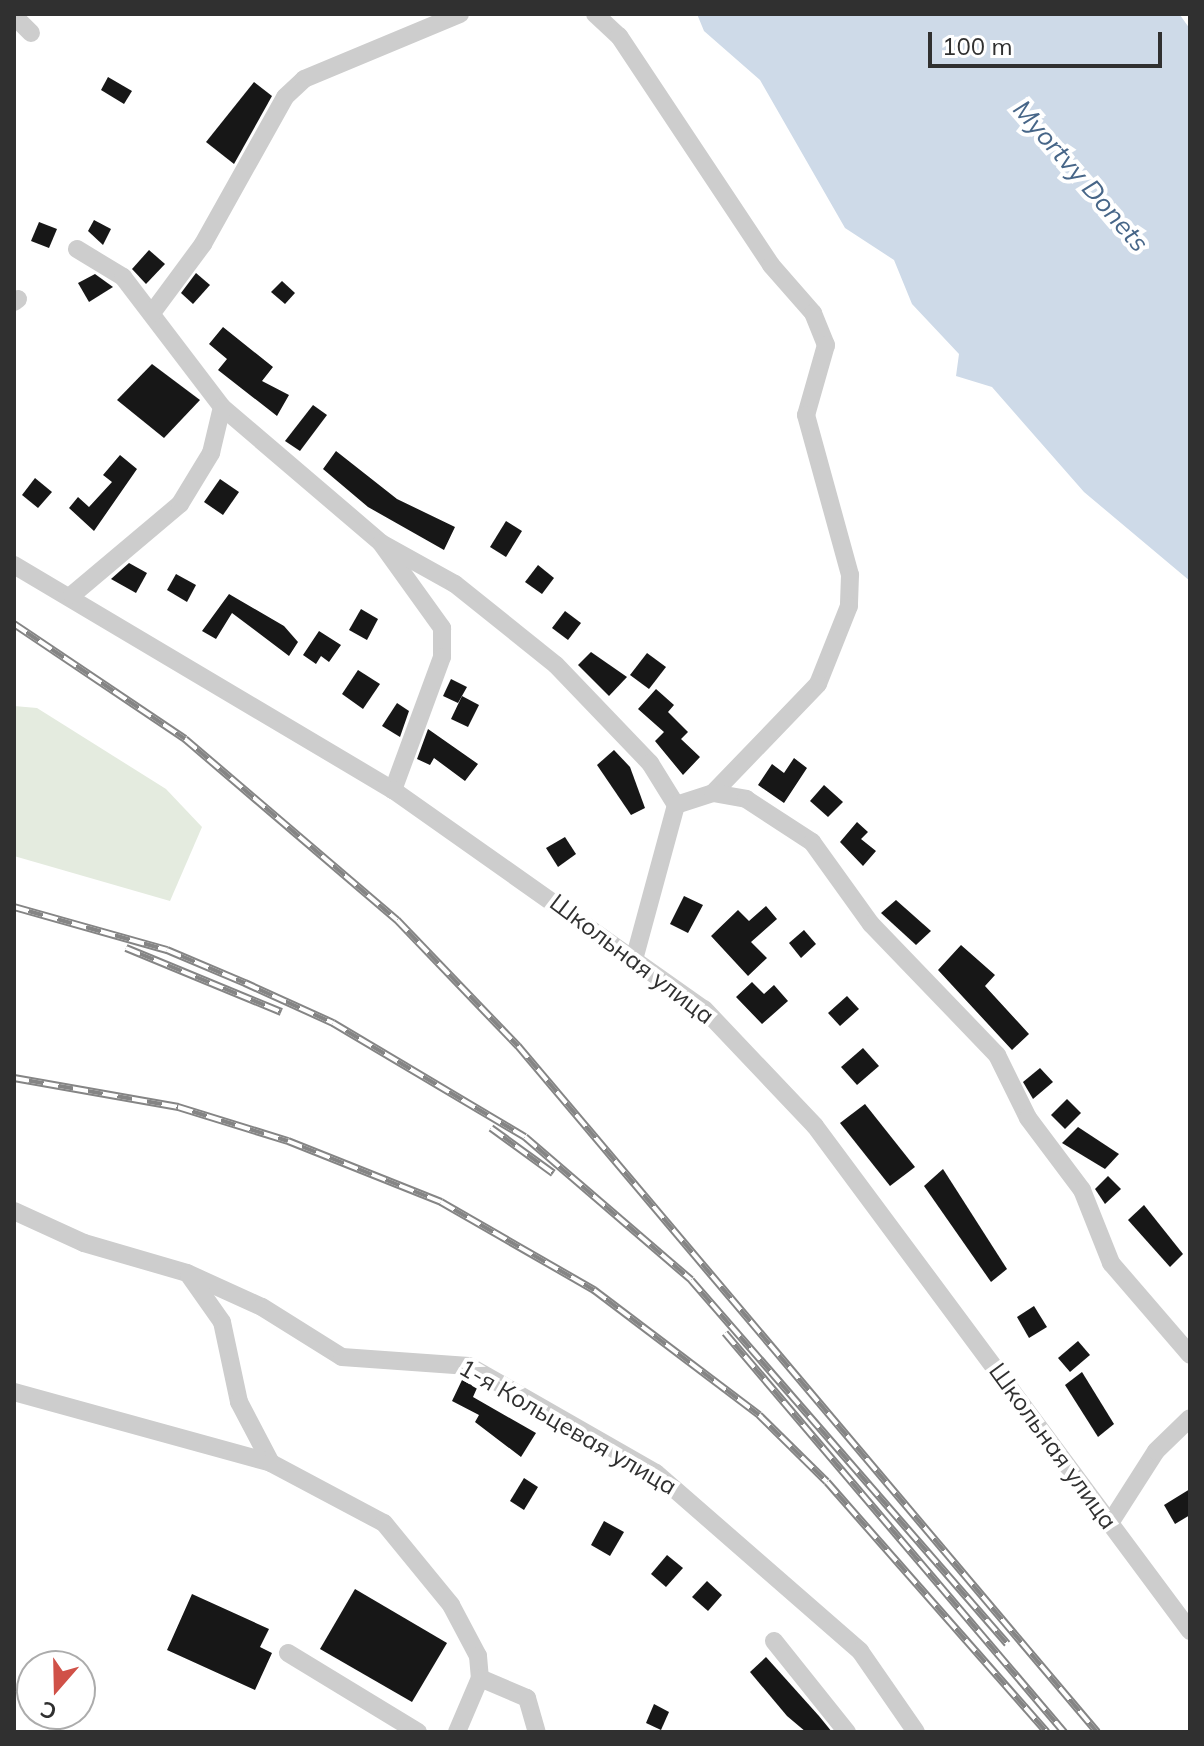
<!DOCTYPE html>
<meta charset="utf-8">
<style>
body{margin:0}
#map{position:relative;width:1204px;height:1746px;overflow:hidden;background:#fff;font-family:Mulish,sans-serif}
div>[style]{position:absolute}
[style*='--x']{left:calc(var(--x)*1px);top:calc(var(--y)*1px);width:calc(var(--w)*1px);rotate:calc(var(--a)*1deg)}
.green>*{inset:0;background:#e4ebdf}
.water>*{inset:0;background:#cedae8}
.building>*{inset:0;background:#171717}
.minor>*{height:18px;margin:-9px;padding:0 9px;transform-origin:9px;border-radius:9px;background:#cdcdcd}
.rail>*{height:8px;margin-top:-4px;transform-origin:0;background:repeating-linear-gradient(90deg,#fff 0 15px,#858585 0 30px);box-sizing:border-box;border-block:2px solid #858585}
span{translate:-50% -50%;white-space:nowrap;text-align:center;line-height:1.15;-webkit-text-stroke:8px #fff;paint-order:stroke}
.street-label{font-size:24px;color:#303030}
.water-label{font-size:26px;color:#476688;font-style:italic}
.frame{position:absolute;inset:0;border:16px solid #303030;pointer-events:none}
.north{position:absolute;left:16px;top:1650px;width:80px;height:80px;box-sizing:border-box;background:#fff;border:2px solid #acacac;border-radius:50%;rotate:200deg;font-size:22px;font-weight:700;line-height:32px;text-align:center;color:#303030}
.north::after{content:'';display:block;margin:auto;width:28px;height:36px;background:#d05148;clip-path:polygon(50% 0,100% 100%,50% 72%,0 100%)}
.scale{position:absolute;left:928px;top:32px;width:234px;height:36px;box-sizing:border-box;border:4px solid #303030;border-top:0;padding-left:10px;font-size:24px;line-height:28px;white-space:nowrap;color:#303030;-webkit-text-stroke:6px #fff;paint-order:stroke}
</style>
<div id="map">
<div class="green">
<i style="clip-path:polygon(14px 706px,37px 708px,166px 789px,202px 827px,170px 901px,14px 856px)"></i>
</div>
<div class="water">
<i style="clip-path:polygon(697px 14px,1180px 15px,1190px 29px,1190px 581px,1084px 492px,992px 387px,956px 376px,959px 354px,912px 304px,894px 260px,845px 228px,760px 80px,704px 31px)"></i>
</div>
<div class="building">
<i style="clip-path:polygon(108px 77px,132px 91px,124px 104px,101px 90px)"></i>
<i style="clip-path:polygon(254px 82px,272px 96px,234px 164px,206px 142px)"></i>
<i style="clip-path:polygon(94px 220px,111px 229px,103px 245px,88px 231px)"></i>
<i style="clip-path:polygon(39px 222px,57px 229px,49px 248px,31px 241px)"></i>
<i style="clip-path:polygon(149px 250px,165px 264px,146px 284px,132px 269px)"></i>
<i style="clip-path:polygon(196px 273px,210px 285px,193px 304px,181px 293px)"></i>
<i style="clip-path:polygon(95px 274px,113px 287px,89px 302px,78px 283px)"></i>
<i style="clip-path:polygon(282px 281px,295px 293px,285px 304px,271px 292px)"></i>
<i style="clip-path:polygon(223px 327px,273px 367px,262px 381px,289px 395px,277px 416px,218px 370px,227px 359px,209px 344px)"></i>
<i style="clip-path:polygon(152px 364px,200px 400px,164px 438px,117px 400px)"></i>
<i style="clip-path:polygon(313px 405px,327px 415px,300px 451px,285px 441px)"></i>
<i style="clip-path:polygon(336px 451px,397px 499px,455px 527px,444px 550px,368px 507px,323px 469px)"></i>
<i style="clip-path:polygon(120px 455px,137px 469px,94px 531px,69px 508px,78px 497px,89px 507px,112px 482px,103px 475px)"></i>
<i style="clip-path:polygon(35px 478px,52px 492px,38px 508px,22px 495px)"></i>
<i style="clip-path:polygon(220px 479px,239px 492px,223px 515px,204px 502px)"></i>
<i style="clip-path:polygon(506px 521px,522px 531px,506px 557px,490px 547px)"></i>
<i style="clip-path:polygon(129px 563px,147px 573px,136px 593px,111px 579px)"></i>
<i style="clip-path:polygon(538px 565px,554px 578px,542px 594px,525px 582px)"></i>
<i style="clip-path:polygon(176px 574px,196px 585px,187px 602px,167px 590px)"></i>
<i style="clip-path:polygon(229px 594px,284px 626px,298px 642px,289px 656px,232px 613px,216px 639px,202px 631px)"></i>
<i style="clip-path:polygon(361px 609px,378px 619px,367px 640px,349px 630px)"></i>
<i style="clip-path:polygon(565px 611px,581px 623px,568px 640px,552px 628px)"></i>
<i style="clip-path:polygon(319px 631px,341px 645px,329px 662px,321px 656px,316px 664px,303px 655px)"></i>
<i style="clip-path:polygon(591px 652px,627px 677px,609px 696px,578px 665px)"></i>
<i style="clip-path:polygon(647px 653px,666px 667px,649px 689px,630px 675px)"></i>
<i style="clip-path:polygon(358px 670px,380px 684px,363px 709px,342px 694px)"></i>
<i style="clip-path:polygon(451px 679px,467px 687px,458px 703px,443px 696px)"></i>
<i style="clip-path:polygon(656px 689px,674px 705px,668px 712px,688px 732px,681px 739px,700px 757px,683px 775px,655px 741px,664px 732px,638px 709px)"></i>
<i style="clip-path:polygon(462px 696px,479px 705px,468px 727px,451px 719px)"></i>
<i style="clip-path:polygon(397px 703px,409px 711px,400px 737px,382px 726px)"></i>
<i style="clip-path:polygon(428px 729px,478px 764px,465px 781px,434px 758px,430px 765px,417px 759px)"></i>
<i style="clip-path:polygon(614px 750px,630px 767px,645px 808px,631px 815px,597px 765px)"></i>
<i style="clip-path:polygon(794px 758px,807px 768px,784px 803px,758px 785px,772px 764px,784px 773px)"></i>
<i style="clip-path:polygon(824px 785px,843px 802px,828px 817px,810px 801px)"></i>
<i style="clip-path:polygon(857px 822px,868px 832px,861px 839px,876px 851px,863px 866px,840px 842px)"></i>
<i style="clip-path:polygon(565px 837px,576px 854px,558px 867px,546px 848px)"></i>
<i style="clip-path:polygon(684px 896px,703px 905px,688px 933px,670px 924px)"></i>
<i style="clip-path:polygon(896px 900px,931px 931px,916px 945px,881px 913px)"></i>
<i style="clip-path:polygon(766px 906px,777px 919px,751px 942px,767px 958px,748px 976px,711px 936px,738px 910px,749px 921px)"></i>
<i style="clip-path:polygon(804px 930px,816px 944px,801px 958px,789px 943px)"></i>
<i style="clip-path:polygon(961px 945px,995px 975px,985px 986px,1029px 1034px,1012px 1050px,938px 970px)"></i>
<i style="clip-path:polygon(752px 982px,764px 994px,774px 985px,788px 1001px,762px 1024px,736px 997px)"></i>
<i style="clip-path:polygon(847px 996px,859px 1009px,840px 1026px,828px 1013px)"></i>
<i style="clip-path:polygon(863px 1048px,879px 1066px,857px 1085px,841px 1067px)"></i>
<i style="clip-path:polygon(1040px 1068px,1053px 1082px,1033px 1099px,1023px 1082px)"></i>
<i style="clip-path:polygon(1067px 1099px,1081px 1113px,1065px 1129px,1051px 1115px)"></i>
<i style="clip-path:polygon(865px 1104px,915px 1167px,890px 1186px,840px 1123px)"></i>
<i style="clip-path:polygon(1078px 1127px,1119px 1154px,1105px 1169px,1062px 1143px)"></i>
<i style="clip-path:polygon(943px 1169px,1007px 1269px,991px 1282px,924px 1186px)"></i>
<i style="clip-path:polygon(1108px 1176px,1121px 1189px,1105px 1204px,1095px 1189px)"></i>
<i style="clip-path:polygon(1144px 1205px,1183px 1254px,1170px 1267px,1128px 1220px)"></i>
<i style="clip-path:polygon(1034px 1306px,1047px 1327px,1029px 1338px,1017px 1317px)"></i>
<i style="clip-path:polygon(1078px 1341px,1090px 1355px,1070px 1372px,1058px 1358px)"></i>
<i style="clip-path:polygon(1082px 1372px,1114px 1424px,1098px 1437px,1065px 1385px)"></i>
<i style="clip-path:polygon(462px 1380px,477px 1388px,473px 1397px,536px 1433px,521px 1457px,475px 1422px,479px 1415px,452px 1401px)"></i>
<i style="clip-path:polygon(524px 1478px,538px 1487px,524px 1510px,510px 1501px)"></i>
<i style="clip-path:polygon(1190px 1489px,1190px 1515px,1175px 1524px,1164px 1505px)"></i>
<i style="clip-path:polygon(604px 1521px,624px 1532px,610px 1556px,591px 1545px)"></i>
<i style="clip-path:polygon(667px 1555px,683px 1568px,666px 1587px,651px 1574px)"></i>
<i style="clip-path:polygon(707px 1581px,722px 1595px,708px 1611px,692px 1597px)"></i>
<i style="clip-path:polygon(355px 1589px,447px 1643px,412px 1702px,320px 1649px)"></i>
<i style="clip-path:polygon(192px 1594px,269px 1629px,260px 1647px,272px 1653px,255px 1690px,167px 1650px)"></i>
<i style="clip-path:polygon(766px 1657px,819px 1716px,832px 1732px,806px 1732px,787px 1716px,750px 1672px)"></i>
<i style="clip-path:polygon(654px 1704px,669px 1712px,661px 1730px,646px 1723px)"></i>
</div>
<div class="minor">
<i style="--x:595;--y:14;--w:33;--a:43"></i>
<i style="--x:619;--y:36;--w:275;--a:56.4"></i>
<i style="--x:771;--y:265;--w:64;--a:48.8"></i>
<i style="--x:813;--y:313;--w:35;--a:68"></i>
<i style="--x:826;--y:345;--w:73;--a:105.9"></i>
<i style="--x:806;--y:415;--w:166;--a:74.6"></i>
<i style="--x:850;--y:575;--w:31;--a:92"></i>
<i style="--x:849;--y:606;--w:84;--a:111.7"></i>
<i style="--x:818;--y:684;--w:151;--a:133.9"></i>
<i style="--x:14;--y:16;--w:24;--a:45"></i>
<i style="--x:77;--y:249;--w:54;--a:31.3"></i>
<i style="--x:123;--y:277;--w:163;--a:52.7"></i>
<i style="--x:222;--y:407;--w:209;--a:40.5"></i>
<i style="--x:381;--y:543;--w:105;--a:54.3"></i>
<i style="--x:442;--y:628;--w:29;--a:90"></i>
<i style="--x:442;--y:657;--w:142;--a:110.2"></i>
<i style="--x:14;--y:302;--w:5;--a:-37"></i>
<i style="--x:152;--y:313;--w:86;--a:-53.5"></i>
<i style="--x:203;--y:244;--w:168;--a:-60.8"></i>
<i style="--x:285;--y:97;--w:26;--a:-43"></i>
<i style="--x:304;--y:79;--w:169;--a:-22.6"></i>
<i style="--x:383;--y:544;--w:82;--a:29.1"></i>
<i style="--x:455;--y:584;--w:129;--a:38.7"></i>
<i style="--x:556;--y:665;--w:136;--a:46.2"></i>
<i style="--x:650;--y:763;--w:49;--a:58.2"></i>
<i style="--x:14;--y:565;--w:441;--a:30.7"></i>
<i style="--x:393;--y:790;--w:380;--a:35.2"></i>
<i style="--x:704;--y:1009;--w:161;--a:46.5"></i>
<i style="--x:815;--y:1126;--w:629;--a:53.4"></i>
<i style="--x:72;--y:595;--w:141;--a:-40.1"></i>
<i style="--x:180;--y:504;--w:60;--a:-58.7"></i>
<i style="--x:211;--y:453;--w:47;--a:-76.6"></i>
<i style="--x:676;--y:805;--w:39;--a:-18"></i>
<i style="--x:713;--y:793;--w:34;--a:10"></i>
<i style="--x:746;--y:799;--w:79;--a:33.1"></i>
<i style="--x:812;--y:842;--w:101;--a:54.3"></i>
<i style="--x:871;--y:924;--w:182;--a:46.1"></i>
<i style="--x:997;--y:1055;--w:70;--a:63.8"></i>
<i style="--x:1028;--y:1118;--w:90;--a:53.1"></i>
<i style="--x:1082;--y:1190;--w:79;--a:68.3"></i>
<i style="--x:1111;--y:1263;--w:121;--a:49.3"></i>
<i style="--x:635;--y:956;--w:156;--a:-74.8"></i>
<i style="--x:14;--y:1211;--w:77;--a:24.6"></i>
<i style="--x:84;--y:1243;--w:107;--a:16.2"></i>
<i style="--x:187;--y:1273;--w:82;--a:24.4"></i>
<i style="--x:262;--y:1307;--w:94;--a:32"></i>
<i style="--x:342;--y:1357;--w:127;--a:4.1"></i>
<i style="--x:469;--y:1366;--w:215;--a:29.8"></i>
<i style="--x:656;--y:1473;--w:271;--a:41.1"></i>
<i style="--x:860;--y:1651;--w:98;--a:55.3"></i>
<i style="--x:189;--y:1275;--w:57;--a:54.9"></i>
<i style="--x:222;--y:1322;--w:82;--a:78"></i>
<i style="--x:239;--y:1402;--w:69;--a:62.3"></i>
<i style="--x:14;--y:1392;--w:267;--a:15.4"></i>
<i style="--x:271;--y:1463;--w:128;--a:28"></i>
<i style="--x:384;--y:1523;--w:106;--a:50.7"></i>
<i style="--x:451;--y:1605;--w:58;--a:62.1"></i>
<i style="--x:478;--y:1656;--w:22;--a:85"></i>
<i style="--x:480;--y:1678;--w:59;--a:113.1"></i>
<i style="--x:1110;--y:1523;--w:85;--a:-57.4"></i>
<i style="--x:1156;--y:1451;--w:47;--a:-44.1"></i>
<i style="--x:774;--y:1641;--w:117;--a:51.3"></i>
<i style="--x:288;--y:1653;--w:152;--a:31.3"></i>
<i style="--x:480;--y:1678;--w:51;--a:23.1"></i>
<i style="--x:527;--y:1698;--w:35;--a:74"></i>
</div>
<div class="rail">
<i style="--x:14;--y:624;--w:206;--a:33.9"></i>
<i style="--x:185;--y:739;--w:279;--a:40.5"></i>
<i style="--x:397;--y:920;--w:175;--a:46.2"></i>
<i style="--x:518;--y:1046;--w:898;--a:49.83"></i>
<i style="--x:14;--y:907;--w:159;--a:15.7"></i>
<i style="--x:167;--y:950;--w:85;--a:22.9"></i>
<i style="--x:245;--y:983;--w:97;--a:24.4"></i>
<i style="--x:333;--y:1023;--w:223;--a:30.7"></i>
<i style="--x:525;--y:1137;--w:219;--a:40.7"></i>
<i style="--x:691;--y:1280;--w:482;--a:49"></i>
<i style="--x:126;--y:948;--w:168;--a:22.4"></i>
<i style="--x:14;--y:1078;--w:167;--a:10"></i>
<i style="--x:178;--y:1107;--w:115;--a:17.2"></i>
<i style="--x:288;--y:1141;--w:165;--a:21.7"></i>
<i style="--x:441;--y:1202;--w:177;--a:29.9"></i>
<i style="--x:594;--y:1290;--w:207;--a:37.1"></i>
<i style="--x:759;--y:1415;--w:95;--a:44.6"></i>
<i style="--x:827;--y:1482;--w:333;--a:48.7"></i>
<i style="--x:491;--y:1128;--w:77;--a:36"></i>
<i style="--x:725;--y:1333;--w:524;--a:49.65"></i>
</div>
<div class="street-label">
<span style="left:632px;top:959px;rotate:37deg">Школьная улица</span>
<span style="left:568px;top:1427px;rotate:30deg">1-я Кольцевая улица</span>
<span style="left:1053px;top:1446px;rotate:54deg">Школьная улица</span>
</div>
<div class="water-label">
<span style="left:1081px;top:176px;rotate:49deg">Myortvy Donets</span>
</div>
<div class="frame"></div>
<div class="north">С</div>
<div class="scale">100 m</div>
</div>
